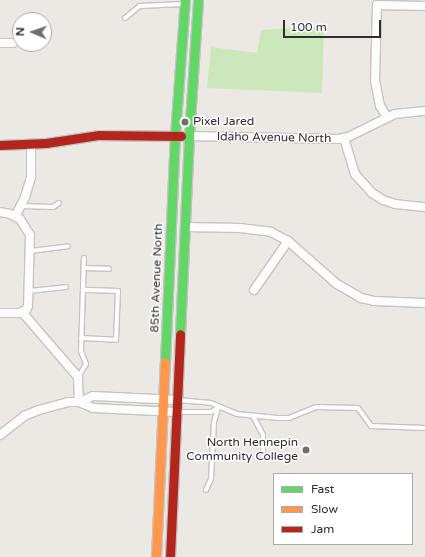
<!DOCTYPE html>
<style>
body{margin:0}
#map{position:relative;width:425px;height:557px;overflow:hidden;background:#ece8e4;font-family:"Varela Round",sans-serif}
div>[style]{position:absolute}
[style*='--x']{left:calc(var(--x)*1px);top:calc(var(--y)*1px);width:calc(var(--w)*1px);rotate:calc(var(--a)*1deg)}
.green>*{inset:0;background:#cde7bc}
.roads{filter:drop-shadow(1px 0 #c5c4c5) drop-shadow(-1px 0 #c5c4c5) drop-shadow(0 1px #c5c4c5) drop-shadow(0 -1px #c5c4c5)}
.lane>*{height:4px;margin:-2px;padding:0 2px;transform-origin:2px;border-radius:2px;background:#fcfcfb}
.street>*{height:8px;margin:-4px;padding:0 4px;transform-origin:4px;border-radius:4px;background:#fcfcfb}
.fast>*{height:9px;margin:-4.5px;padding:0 4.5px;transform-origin:4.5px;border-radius:4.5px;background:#63d668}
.slow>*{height:9px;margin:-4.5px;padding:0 4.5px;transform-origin:4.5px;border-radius:4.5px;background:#ff974d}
.jam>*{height:9px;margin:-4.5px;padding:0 4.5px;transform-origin:4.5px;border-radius:4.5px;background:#b3261e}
.dots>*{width:11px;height:11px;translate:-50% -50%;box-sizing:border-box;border:2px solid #fff;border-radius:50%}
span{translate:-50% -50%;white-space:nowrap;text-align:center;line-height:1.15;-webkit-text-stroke:3px #fff;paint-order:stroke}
.poi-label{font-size:12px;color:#2e2e2e}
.left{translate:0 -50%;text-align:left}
.right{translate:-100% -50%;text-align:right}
.street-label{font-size:12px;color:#2e2e2e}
.legend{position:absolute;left:273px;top:473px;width:140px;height:72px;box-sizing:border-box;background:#fff;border:1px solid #ababab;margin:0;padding:5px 7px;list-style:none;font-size:12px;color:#2e2e2e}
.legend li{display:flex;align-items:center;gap:8px;height:20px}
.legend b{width:20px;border:1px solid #ababab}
.north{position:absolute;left:12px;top:12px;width:40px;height:40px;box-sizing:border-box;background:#fff;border:1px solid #ababab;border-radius:50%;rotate:272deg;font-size:11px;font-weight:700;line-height:16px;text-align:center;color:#2e2e2e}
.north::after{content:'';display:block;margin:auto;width:14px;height:18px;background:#706f6e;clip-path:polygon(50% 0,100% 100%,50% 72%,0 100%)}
.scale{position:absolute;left:283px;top:20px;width:98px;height:18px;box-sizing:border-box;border:2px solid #2e2e2e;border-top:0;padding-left:5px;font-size:12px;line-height:14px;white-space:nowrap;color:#2e2e2e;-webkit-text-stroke:3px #fff;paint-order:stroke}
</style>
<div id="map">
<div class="green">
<i style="clip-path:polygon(324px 26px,322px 93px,207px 88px,211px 47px,257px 53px,261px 30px)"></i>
</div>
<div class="roads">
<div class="lane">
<i style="--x:125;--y:18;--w:19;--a:-39"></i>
<i style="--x:140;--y:6;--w:44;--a:-2.6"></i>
<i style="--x:21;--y:206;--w:32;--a:2"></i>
<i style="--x:53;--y:207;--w:7;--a:-34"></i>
<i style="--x:30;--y:251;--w:38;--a:-7"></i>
<i style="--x:84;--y:268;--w:25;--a:2"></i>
<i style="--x:29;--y:291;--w:37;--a:-6"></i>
<i style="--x:81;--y:338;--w:35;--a:3"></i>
<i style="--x:116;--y:340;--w:49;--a:-87.7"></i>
<i style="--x:118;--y:291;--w:35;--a:-178"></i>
<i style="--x:78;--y:377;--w:15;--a:-58"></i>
<i style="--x:86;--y:364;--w:14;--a:-111"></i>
<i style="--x:81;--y:351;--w:93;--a:-88.2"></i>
<i style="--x:178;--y:400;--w:33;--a:5"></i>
<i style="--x:211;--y:403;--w:28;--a:23"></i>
<i style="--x:237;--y:414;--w:41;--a:5.6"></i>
<i style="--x:278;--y:418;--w:11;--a:0"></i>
<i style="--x:289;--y:418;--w:29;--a:-22"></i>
<i style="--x:316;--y:407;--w:42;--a:1.4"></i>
<i style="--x:358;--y:408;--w:22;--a:54"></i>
<i style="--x:371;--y:426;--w:54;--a:2.1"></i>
<i style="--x:178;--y:412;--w:33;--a:0"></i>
<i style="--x:211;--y:412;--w:8;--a:-30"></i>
<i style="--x:253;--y:416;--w:21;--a:62"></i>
<i style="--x:263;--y:435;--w:23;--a:90"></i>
<i style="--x:206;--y:490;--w:12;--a:-66"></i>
<i style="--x:211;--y:479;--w:57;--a:-87"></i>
<i style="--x:214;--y:422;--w:15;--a:-74"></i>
</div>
<div class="street">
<i style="--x:0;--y:43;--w:13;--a:0"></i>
<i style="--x:387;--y:117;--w:13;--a:-122"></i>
<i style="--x:380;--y:106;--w:25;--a:-101"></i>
<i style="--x:375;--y:81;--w:76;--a:-88.5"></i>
<i style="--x:377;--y:5;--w:48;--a:1.2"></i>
<i style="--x:189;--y:136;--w:149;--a:1.2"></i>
<i style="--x:338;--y:139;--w:10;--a:-11"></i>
<i style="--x:348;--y:137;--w:52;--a:-26.1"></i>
<i style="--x:395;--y:114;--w:30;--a:-6"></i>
<i style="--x:344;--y:138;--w:38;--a:73"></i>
<i style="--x:355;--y:174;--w:25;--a:48"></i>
<i style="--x:372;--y:193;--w:13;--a:32"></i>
<i style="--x:383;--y:200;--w:13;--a:18"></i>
<i style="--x:395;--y:204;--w:30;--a:6"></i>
<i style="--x:0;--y:212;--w:10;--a:11"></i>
<i style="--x:10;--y:214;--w:11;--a:27"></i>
<i style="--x:20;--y:219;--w:19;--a:58"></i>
<i style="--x:30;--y:235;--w:71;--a:91.6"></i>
<i style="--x:28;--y:306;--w:4;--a:117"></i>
<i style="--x:26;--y:310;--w:8;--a:157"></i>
<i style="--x:19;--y:313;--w:19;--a:180"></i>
<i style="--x:16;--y:215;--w:20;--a:-63"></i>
<i style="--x:25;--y:197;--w:21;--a:-73"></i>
<i style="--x:31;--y:177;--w:33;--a:-90"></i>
<i style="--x:185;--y:227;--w:55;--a:1"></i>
<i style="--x:240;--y:228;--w:31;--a:7"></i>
<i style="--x:271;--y:232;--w:19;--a:28"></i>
<i style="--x:288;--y:241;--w:65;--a:41.3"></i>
<i style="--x:337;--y:284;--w:28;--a:30"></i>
<i style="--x:361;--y:298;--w:13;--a:13"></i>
<i style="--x:374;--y:301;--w:51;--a:2.2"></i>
<i style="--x:254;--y:290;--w:60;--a:-55.2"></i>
<i style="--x:22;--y:312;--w:86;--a:49.3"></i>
<i style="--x:78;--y:377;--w:25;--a:88"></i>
<i style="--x:79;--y:402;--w:15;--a:23"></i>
<i style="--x:93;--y:408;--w:84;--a:2.7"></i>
<i style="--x:0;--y:435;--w:31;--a:-38"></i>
<i style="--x:24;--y:416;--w:16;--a:-22"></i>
<i style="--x:39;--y:410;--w:30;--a:-15"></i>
<i style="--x:68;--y:402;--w:11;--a:0"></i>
<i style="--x:79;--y:402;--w:15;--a:-23"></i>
<i style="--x:93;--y:396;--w:85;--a:2.7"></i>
</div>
<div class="fast">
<i style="--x:180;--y:334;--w:198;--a:-87.4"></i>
<i style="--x:189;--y:136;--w:136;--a:-86.2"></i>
<i style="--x:165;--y:362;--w:227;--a:-87.5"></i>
<i style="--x:175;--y:135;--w:135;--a:-85.8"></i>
</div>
<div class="slow">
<i style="--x:156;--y:557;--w:195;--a:-87.4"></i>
</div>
<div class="jam">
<i style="--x:0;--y:145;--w:46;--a:-2.5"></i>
<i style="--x:46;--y:143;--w:54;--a:-8.6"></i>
<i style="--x:99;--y:135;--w:82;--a:0.7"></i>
<i style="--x:170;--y:557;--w:223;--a:-87.4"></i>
</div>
</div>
<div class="dots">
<i style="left:185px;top:122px;background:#706f6e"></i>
<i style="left:306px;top:450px;background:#706f6e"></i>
</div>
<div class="poi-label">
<span class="left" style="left:193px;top:122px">Pixel Jared</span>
<span class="right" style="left:298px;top:450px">North Hennepin<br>Community College</span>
</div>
<div class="street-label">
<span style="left:274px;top:138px;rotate:1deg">Idaho Avenue North</span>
<span style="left:157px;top:278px;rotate:-88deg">85th Avenue North</span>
</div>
<ul class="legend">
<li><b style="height:5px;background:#63d668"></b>Fast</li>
<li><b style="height:5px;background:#ff974d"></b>Slow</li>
<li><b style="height:5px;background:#b3261e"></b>Jam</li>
</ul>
<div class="north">N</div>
<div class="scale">100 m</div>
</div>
